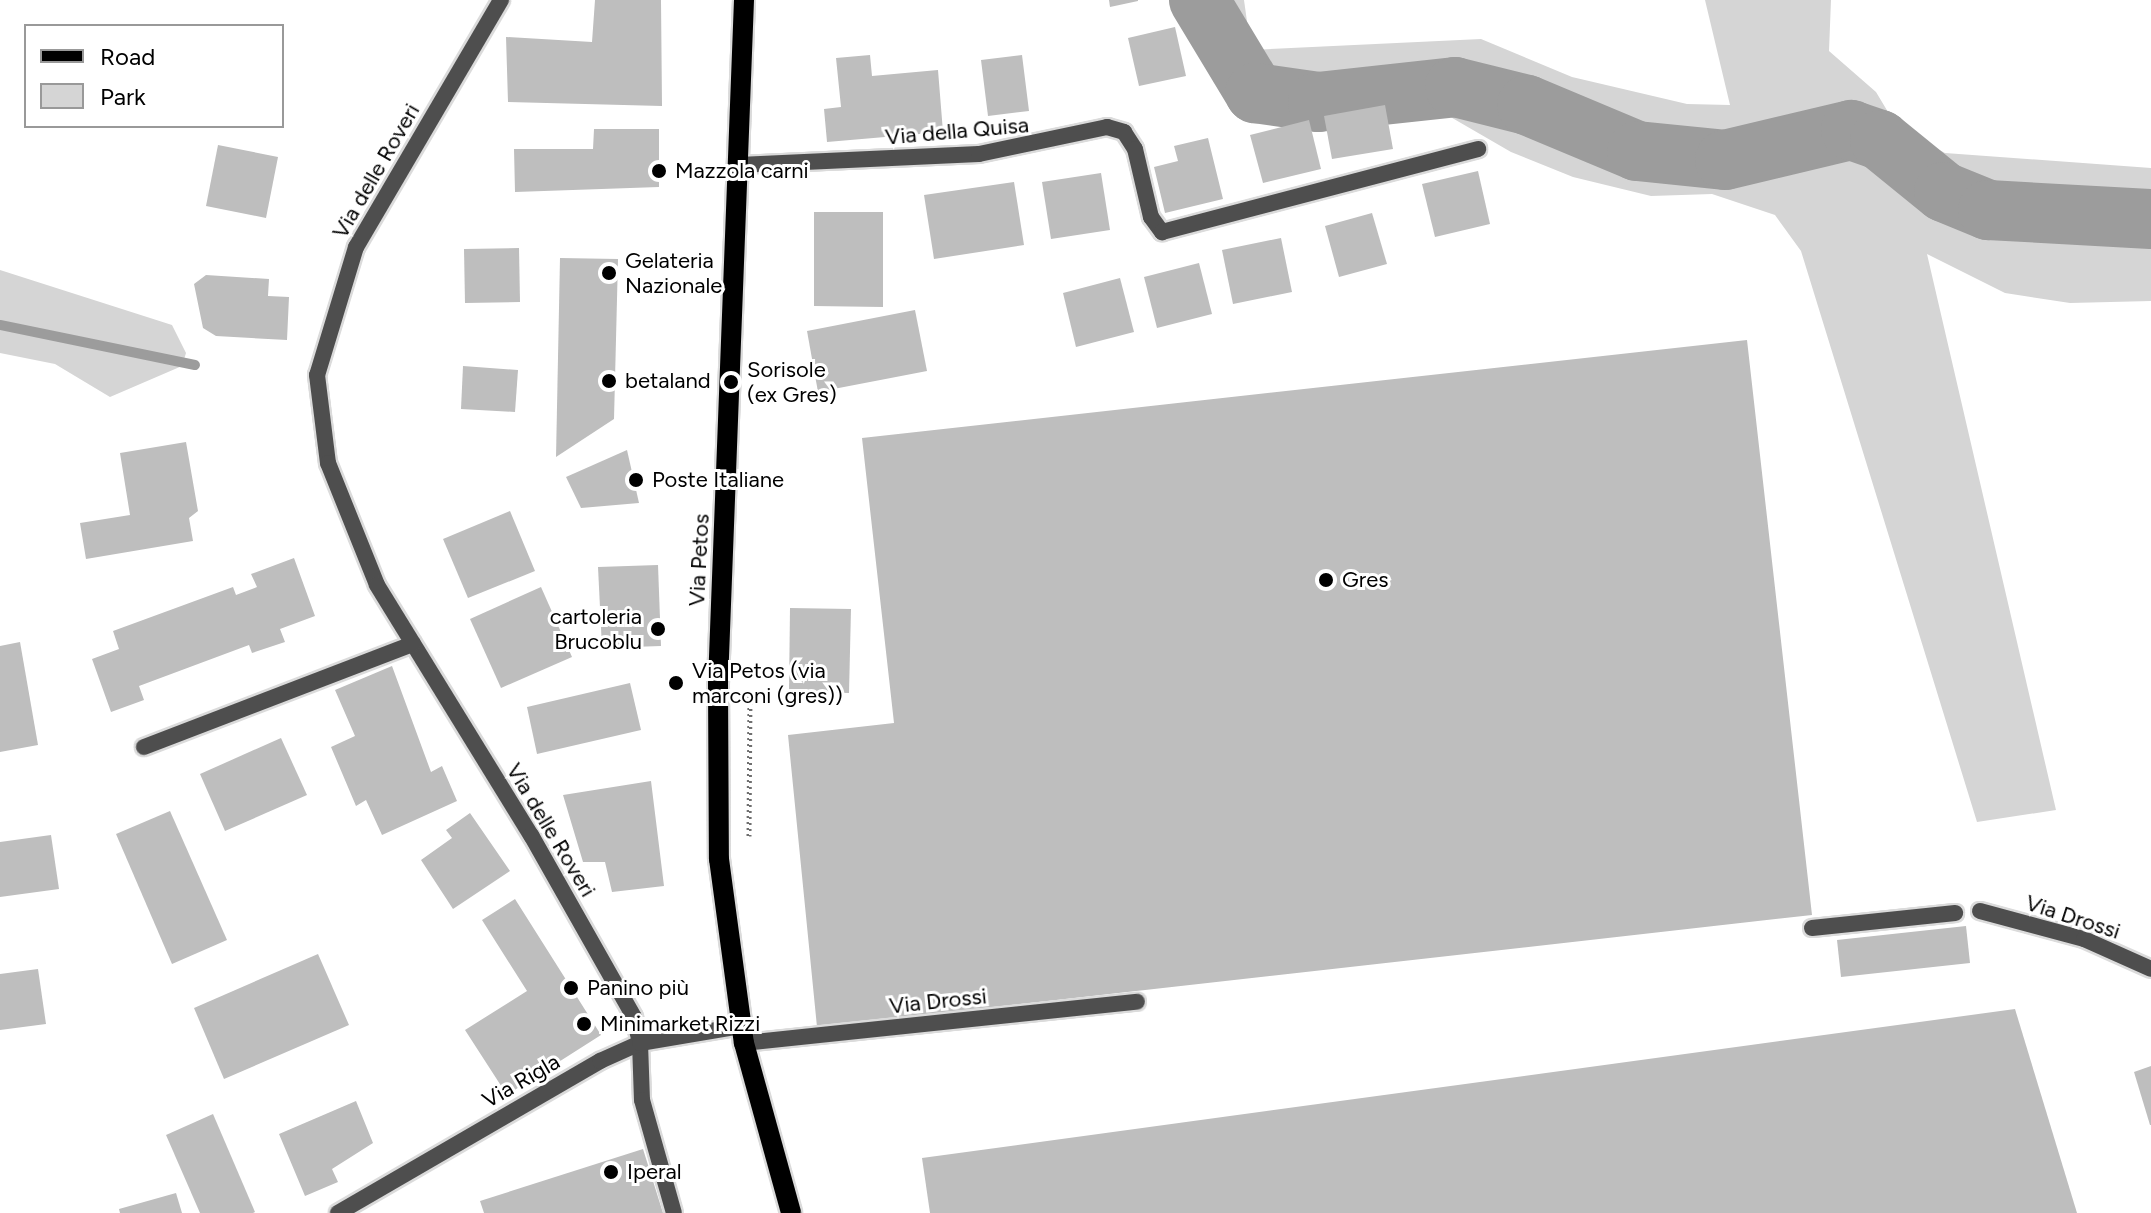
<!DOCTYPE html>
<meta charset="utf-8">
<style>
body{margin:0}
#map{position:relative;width:2151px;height:1213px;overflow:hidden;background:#fff;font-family:Figtree,sans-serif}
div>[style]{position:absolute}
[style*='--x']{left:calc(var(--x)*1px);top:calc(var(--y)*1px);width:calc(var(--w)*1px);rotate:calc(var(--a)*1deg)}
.green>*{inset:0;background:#d5d5d5}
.stream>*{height:10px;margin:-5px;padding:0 5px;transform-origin:5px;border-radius:5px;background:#9c9c9c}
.river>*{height:60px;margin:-30px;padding:0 30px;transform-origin:30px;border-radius:30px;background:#9c9c9c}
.building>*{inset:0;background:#bebebe}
.path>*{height:5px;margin-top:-2.5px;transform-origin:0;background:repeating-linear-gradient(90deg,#707070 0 2px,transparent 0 6px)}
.roads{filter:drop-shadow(2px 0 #dbdbdb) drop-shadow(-2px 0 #dbdbdb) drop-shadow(0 2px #dbdbdb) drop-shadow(0 -2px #dbdbdb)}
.lane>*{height:16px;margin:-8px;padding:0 8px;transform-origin:8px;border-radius:8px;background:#4e4e4e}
.street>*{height:16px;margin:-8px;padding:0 8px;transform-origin:8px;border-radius:8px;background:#4e4e4e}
.primary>*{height:20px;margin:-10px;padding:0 10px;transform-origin:10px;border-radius:10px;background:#000}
.dots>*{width:22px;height:22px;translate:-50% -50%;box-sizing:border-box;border:4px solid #fff;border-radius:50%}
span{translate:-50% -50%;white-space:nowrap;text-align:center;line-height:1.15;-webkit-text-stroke:6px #fff;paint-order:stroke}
.street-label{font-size:22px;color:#000}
.poi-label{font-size:22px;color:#000}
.left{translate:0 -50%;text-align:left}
.right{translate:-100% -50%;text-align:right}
.legend{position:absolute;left:24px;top:24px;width:260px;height:104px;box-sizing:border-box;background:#fff;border:2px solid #999;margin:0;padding:10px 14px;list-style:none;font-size:24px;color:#000}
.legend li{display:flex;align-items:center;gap:16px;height:40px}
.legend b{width:40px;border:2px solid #999}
</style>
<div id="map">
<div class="green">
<i style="clip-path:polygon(1191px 0,1244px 0,1251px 50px,1481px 39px,1572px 77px,1687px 104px,1730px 105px,1705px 0,1831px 0,1829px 51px,1876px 92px,1897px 127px,1945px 153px,2151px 168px,2151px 301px,2070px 303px,2005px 293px,1927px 254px,2056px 810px,1977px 822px,1801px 251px,1775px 215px,1712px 194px,1651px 196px,1573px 177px,1511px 152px,1416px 97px,1271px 105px,1214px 83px)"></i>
<i style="clip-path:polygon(0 270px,172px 325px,186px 353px,182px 366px,110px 397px,55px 364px,0 353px)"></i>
</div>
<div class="stream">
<i style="--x:0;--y:325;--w:199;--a:11.6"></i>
</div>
<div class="river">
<i style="--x:1199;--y:0;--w:109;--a:58.9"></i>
<i style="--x:1255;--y:93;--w:64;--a:8.1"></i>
<i style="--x:1318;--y:102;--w:138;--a:-6.2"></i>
<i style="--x:1455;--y:87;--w:74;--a:14"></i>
<i style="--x:1527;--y:105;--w:119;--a:22.7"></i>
<i style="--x:1637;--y:151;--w:88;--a:5.8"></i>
<i style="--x:1725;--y:160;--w:130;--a:-13.4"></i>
<i style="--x:1851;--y:130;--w:31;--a:19"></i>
<i style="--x:1880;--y:140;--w:82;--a:39.1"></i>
<i style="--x:1944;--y:192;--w:48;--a:22.2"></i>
<i style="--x:1988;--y:210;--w:163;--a:3.2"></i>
</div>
<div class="building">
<i style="clip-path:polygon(595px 0,661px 0,662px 106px,508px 102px,506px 37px,592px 42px)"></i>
<i style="clip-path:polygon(1109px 0,1138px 0,1138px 1px,1110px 7px)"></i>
<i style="clip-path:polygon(1175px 27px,1186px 76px,1139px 86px,1128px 38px)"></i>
<i style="clip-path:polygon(870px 55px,872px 76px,938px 70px,943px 132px,827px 142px,824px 109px,841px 107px,836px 58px)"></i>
<i style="clip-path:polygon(1022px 55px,1029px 111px,988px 116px,981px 60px)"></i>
<i style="clip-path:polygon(1385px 105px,1393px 149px,1332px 159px,1324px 116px)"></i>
<i style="clip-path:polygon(1309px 120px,1321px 169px,1263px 183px,1250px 135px)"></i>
<i style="clip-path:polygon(594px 129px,659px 129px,659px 187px,515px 192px,514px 149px,593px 149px)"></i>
<i style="clip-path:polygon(1208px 138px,1223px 199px,1165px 213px,1154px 167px,1178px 161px,1174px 146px)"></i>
<i style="clip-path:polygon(218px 145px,278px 157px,266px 218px,206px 206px)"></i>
<i style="clip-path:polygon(1478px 171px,1490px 224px,1435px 237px,1422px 184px)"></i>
<i style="clip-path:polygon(1101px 173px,1110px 230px,1051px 239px,1042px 182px)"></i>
<i style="clip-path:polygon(1014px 182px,1024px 245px,934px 259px,924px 195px)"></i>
<i style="clip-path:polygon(814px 212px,883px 212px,883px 307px,814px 306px)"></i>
<i style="clip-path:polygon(1372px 213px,1387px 264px,1339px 277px,1325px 226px)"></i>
<i style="clip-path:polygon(1281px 238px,1292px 292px,1233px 304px,1222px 250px)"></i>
<i style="clip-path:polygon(519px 248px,520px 302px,465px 303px,464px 249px)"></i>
<i style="clip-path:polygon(560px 258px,618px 259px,614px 419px,556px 457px)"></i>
<i style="clip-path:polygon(1199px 263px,1212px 314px,1157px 328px,1144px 277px)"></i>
<i style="clip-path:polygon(206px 275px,269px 279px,268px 296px,289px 297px,287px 340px,216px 336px,203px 328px,194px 284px)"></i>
<i style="clip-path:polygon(1120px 278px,1134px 332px,1076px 347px,1063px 293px)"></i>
<i style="clip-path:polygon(915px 310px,927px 371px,818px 392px,807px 331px)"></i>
<i style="clip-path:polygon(1747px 340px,1812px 915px,817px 1027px,788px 735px,894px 723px,862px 438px)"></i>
<i style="clip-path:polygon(463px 366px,518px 370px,515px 412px,461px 409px)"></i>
<i style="clip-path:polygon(186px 442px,198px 511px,189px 518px,193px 541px,86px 559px,80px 523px,130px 515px,120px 453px)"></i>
<i style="clip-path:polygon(627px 450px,639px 503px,581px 508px,566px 477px)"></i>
<i style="clip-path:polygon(510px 511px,535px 571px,468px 598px,443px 539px)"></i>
<i style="clip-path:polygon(294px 558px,315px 616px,280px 629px,285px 642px,252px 653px,249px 645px,139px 686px,144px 700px,111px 712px,92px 659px,119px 649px,113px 631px,233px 587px,236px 595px,257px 587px,251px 574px)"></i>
<i style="clip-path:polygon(658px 565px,661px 646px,602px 648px,598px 567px)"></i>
<i style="clip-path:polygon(541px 587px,572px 657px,501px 688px,470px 619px)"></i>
<i style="clip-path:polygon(790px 608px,851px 609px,849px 693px,789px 692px)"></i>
<i style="clip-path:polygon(20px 642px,38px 745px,0 752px,0 646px)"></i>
<i style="clip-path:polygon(392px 666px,431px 772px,442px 766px,457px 801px,382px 835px,366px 800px,356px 806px,331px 747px,355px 736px,335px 690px)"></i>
<i style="clip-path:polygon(630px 683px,641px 730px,537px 754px,527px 707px)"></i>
<i style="clip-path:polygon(281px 738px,307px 795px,225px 831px,200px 774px)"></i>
<i style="clip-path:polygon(651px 781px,664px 886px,612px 892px,605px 862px,583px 862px,563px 795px)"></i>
<i style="clip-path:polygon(170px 811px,227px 940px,172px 964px,116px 834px)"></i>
<i style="clip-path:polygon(470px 813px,510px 871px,453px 909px,421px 860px,452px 838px,446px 830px)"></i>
<i style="clip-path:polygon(51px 835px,59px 889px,0 897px,0 842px)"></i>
<i style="clip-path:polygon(515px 899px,601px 1035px,507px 1095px,465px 1030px,527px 991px,482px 920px)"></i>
<i style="clip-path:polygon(1966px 926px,1970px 963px,1841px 977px,1837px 940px)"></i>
<i style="clip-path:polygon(318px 954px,349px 1025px,224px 1079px,194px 1008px)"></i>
<i style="clip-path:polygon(38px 969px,46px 1024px,0 1030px,0 974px)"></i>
<i style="clip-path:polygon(2015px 1009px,2077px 1213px,930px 1213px,922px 1158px)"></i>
<i style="clip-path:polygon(2151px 1066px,2151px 1125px,2150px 1125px,2134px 1072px)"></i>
<i style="clip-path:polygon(356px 1101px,373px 1143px,332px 1169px,338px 1182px,305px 1196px,279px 1134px)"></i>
<i style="clip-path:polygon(213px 1114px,255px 1212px,253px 1213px,200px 1213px,166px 1135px)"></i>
<i style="clip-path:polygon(643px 1149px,663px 1213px,484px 1213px,480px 1201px)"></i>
<i style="clip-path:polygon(176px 1193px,182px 1213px,120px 1213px,119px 1209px)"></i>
</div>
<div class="path">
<i style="--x:749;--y:836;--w:148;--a:-89.6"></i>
</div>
<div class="roads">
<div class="lane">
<i style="--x:1980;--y:911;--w:108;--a:15.1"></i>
<i style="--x:2084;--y:939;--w:73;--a:24.1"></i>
<i style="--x:1812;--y:928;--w:144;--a:-6"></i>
<i style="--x:640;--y:1043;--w:57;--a:88"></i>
<i style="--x:642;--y:1100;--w:117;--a:74.2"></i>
<i style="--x:744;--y:1043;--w:395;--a:-6"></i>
</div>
<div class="street">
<i style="--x:501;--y:0;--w:286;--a:120.4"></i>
<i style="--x:356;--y:247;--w:134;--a:106.9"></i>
<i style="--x:317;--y:375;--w:89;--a:82.9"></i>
<i style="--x:328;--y:463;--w:131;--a:68.1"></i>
<i style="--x:377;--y:585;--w:294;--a:58.4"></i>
<i style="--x:531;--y:835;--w:209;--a:60.5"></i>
<i style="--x:634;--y:1017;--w:27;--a:77"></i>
<i style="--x:739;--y:165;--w:240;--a:-2.6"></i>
<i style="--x:979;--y:154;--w:131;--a:-11.9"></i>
<i style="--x:1107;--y:127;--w:18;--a:16"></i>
<i style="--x:1124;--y:132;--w:20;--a:57"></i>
<i style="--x:1135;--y:149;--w:70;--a:76.8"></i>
<i style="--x:1151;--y:217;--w:19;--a:54"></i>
<i style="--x:1162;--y:232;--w:327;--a:-14.7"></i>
<i style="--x:144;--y:747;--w:288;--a:-21"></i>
<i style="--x:338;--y:1213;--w:303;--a:-30.1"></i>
<i style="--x:600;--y:1061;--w:44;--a:-24.2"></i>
<i style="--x:640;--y:1043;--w:102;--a:-9.6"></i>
</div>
<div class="primary">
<i style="--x:744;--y:0;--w:684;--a:92.18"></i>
<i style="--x:718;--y:684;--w:175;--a:89.7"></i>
<i style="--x:719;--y:859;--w:186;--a:82.3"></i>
<i style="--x:744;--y:1043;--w:176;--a:74.5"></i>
</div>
</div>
<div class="dots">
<i style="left:659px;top:171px;background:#000"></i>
<i style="left:609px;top:273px;background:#000"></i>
<i style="left:609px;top:381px;background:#000"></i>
<i style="left:731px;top:382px;background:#000"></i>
<i style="left:636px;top:480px;background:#000"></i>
<i style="left:1326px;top:580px;background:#000"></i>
<i style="left:658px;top:629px;background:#000"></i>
<i style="left:676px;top:683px;background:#000"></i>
<i style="left:571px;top:988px;background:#000"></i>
<i style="left:584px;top:1024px;background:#000"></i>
<i style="left:611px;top:1172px;background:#000"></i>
</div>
<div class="street-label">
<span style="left:957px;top:131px;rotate:-5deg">Via della Quisa</span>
<span style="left:376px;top:171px;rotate:-60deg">Via delle Roveri</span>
<span style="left:699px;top:560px;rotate:-87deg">Via Petos</span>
<span style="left:551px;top:830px;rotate:59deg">Via delle Roveri</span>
<span style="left:2073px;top:917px;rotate:18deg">Via Drossi</span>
<span style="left:938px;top:1001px;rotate:-6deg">Via Drossi</span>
<span style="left:521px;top:1081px;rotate:-30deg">Via Rigla</span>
</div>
<div class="poi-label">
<span class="left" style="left:675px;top:171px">Mazzola carni</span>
<span class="left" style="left:625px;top:273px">Gelateria<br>Nazionale</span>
<span class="left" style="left:747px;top:382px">Sorisole<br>(ex Gres)</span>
<span class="left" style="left:625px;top:381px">betaland</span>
<span class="left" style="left:652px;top:480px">Poste Italiane</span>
<span class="left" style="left:1342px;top:580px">Gres</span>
<span class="right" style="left:642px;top:629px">cartoleria<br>Brucoblu</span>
<span class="left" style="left:692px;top:683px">Via Petos (via<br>marconi (gres))</span>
<span class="left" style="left:587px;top:988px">Panino più</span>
<span class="left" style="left:600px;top:1024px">Minimarket Rizzi</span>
<span class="left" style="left:627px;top:1172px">Iperal</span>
</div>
<ul class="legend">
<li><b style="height:10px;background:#000"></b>Road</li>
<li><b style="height:22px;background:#d5d5d5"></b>Park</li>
</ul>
</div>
